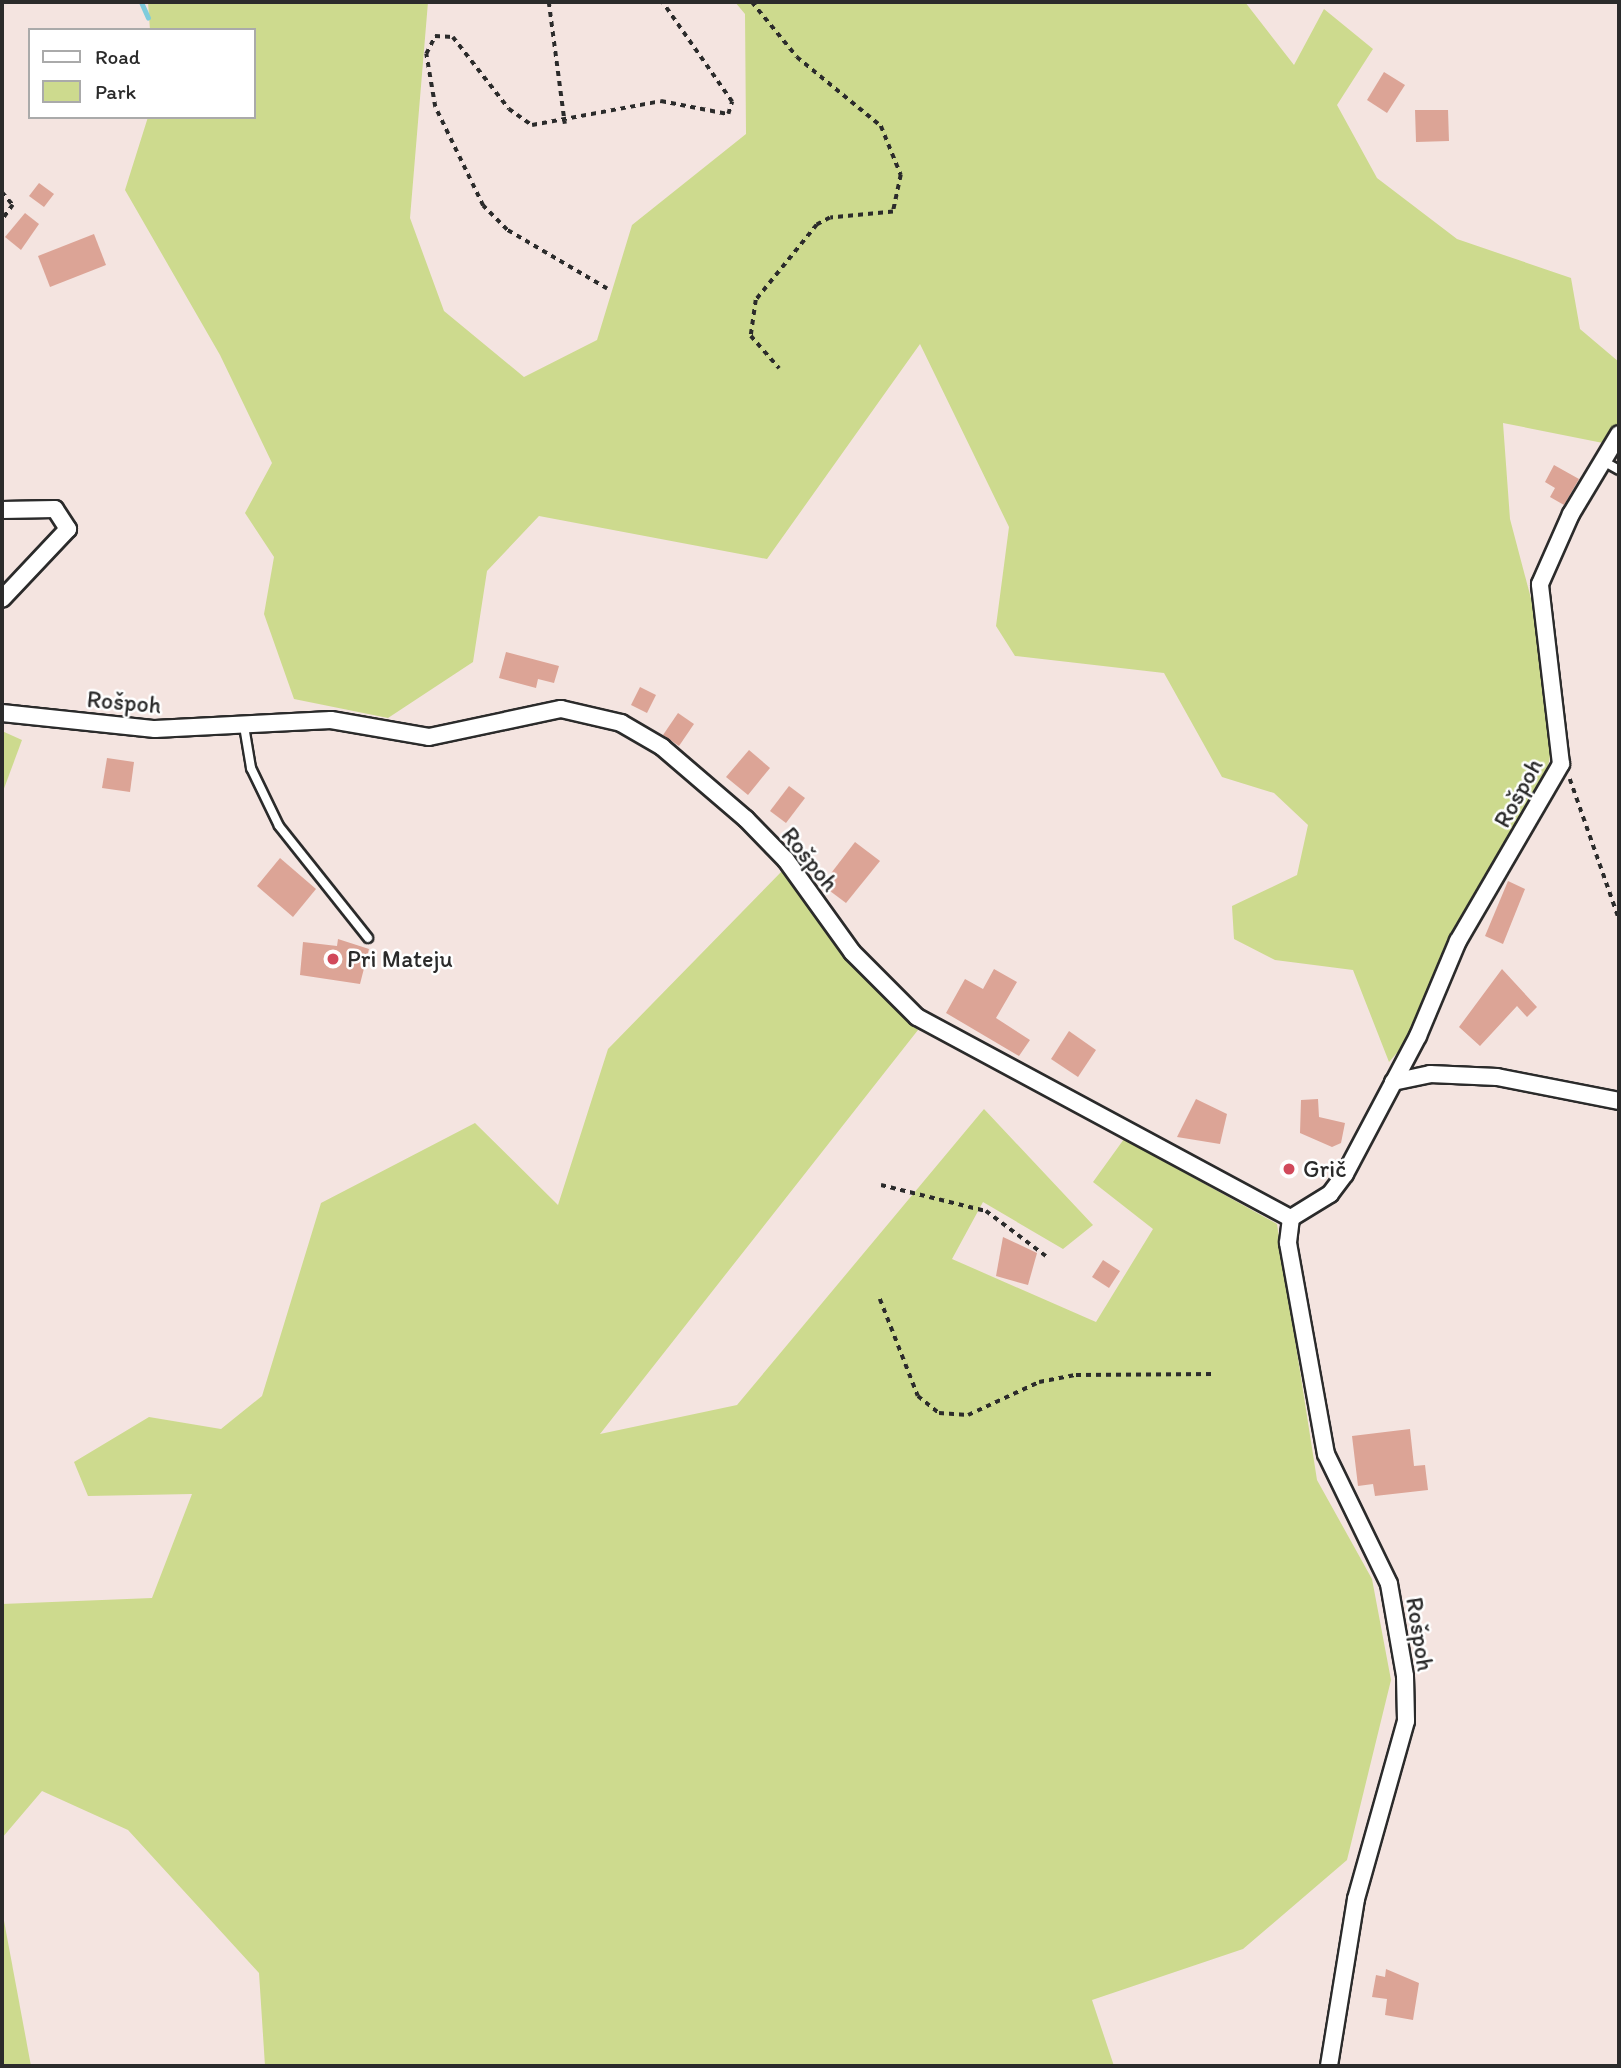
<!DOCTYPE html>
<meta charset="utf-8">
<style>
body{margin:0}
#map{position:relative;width:1621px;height:2068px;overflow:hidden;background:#f4e4e0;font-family:Itim,sans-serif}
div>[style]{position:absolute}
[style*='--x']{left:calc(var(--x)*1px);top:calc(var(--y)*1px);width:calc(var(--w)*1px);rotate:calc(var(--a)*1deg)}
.green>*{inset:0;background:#cdda8e}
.stream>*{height:5px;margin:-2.5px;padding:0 2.5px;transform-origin:2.5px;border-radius:2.5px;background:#7eccdc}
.building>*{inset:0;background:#dca496}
.path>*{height:3.5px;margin-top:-1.75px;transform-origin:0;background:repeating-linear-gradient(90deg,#2b2b2b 0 5px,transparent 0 10px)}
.roads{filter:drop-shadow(2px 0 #2b2b2b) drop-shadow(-2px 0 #2b2b2b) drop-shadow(0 2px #2b2b2b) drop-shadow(0 -2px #2b2b2b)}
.lane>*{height:8px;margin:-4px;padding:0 4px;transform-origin:4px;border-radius:4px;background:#fff}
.street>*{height:16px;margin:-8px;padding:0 8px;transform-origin:8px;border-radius:8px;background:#fff}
.dots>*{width:19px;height:19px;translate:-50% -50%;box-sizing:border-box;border:4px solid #fff;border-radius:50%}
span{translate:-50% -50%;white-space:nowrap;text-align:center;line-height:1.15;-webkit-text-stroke:5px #fff;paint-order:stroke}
.street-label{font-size:24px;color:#2b2b2b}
.poi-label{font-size:24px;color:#2b2b2b}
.left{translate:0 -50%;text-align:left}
.frame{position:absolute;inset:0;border:4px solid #2b2b2b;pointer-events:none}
.legend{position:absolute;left:28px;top:28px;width:228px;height:91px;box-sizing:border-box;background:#fff;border:2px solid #aaa;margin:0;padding:9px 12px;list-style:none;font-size:21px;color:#2b2b2b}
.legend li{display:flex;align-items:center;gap:14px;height:35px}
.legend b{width:35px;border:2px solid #aaa}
</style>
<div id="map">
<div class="green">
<i style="clip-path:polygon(148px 2px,428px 2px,410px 218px,444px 311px,524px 377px,597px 340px,632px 225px,746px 134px,745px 14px,735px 2px,1245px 2px,1294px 65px,1324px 9px,1373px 49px,1337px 105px,1377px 178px,1457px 239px,1571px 278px,1580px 329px,1619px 362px,1619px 427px,1608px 444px,1503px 423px,1510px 519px,1548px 663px,1554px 736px,1544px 787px,1410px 1038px,1389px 1062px,1353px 970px,1275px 960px,1234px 939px,1232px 906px,1297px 875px,1308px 825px,1274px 793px,1222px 777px,1164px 673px,1015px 656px,996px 626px,1009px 527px,920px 344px,767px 559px,539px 516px,487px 571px,473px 662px,388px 718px,294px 699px,264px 614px,274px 557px,245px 513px,272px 463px,220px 355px,125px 190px,148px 117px,254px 117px,254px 30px,150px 30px)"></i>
<i style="clip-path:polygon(2px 731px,22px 740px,2px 794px)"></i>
<i style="clip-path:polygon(783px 870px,847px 955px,918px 1030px,600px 1434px,737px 1405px,984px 1109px,1093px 1225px,1063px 1249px,983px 1202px,952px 1259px,1096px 1322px,1153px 1229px,1093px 1182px,1124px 1139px,1277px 1224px,1317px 1480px,1372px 1579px,1391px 1680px,1347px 1860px,1243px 1949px,1092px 2000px,1114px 2066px,265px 2066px,259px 1973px,128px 1830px,42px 1791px,2px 1838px,2px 1604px,152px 1598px,192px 1494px,88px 1496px,74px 1462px,149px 1417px,221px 1429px,262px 1396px,321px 1203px,475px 1123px,558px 1205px,608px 1049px)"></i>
<i style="clip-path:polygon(2px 1910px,31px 2066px,2px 2066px)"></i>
</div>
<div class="stream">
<i style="--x:141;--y:2;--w:17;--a:66"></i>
</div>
<div class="building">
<i style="clip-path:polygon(1384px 72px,1405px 85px,1387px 113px,1367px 100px)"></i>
<i style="clip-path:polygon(1415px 110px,1448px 110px,1449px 141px,1416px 142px)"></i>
<i style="clip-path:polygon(39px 183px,54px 194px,44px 207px,29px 196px)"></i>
<i style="clip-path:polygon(25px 213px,39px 224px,21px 250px,5px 237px)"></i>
<i style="clip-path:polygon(94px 234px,106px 265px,50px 287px,38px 256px)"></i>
<i style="clip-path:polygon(1554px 465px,1579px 479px,1564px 505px,1550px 497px,1555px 488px,1545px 482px)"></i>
<i style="clip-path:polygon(506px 652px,559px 666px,554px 683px,538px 679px,536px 688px,499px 678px)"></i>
<i style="clip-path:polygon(640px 687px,656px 695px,647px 713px,631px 705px)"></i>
<i style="clip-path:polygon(678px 713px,694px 724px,679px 746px,663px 735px)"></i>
<i style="clip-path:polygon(749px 750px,770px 768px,748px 795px,726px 777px)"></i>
<i style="clip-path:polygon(107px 758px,134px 762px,130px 792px,102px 788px)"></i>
<i style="clip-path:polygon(789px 786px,805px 798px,786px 823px,770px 811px)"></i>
<i style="clip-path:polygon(855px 842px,880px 861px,846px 903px,822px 885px)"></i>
<i style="clip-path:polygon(280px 858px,316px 889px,293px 917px,257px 886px)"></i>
<i style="clip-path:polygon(1508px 881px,1525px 889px,1503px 944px,1485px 936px)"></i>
<i style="clip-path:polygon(338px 939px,369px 949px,360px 984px,300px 975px,303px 942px,337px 946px)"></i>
<i style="clip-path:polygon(994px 969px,1017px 982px,996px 1018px,1030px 1040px,1019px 1056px,946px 1013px,965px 979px,983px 989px)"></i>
<i style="clip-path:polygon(1502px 969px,1537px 1007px,1527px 1017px,1517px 1006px,1480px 1046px,1459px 1027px)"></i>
<i style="clip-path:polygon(1069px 1031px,1096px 1050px,1078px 1077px,1051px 1059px)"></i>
<i style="clip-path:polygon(1196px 1099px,1227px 1114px,1220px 1144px,1177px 1137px)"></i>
<i style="clip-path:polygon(1318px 1099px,1319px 1117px,1345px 1123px,1341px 1143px,1332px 1147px,1300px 1133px,1301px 1100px)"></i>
<i style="clip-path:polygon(1003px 1237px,1037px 1253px,1028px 1285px,996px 1276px)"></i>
<i style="clip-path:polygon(1103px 1260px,1120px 1271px,1109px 1288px,1092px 1277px)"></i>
<i style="clip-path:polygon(1410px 1429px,1414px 1466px,1425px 1465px,1428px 1490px,1375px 1496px,1373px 1484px,1358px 1486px,1352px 1436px)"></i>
<i style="clip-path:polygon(1386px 1969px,1419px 1983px,1413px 2020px,1385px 2015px,1387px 1999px,1372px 1997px,1376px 1975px,1385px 1977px)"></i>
</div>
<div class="path">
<i style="--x:549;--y:2;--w:123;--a:82.5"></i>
<i style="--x:752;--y:2;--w:71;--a:50.7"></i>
<i style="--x:797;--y:57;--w:109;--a:39.4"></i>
<i style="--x:881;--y:126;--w:53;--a:67.8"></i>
<i style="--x:901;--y:175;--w:38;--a:102"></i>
<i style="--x:893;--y:212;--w:63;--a:174.6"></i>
<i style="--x:830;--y:218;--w:15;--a:152"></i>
<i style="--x:817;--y:225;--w:97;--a:129.1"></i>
<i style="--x:756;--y:300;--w:36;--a:98"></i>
<i style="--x:751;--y:336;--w:43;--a:48.8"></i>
<i style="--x:2;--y:192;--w:17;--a:50"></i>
<i style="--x:13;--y:205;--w:19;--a:126"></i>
<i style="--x:607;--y:289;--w:116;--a:-149.5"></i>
<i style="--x:507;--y:230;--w:34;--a:-135"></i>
<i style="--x:483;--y:206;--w:110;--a:-115.9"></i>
<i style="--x:435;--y:107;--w:54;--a:-99.6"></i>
<i style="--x:426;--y:54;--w:20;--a:-63"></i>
<i style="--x:435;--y:36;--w:18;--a:3"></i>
<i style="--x:453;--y:37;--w:91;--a:52.1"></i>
<i style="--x:509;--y:109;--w:28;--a:35"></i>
<i style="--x:532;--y:125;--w:131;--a:-10.5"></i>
<i style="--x:661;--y:101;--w:68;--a:11"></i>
<i style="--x:728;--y:114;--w:13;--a:-72"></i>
<i style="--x:732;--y:102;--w:122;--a:-125"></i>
<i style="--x:1570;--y:779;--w:148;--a:70.7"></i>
<i style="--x:881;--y:1185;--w:108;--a:13.9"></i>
<i style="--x:986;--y:1211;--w:75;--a:36.9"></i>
<i style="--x:880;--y:1299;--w:104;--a:68.6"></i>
<i style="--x:918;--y:1396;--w:27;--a:39"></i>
<i style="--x:939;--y:1413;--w:29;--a:4"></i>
<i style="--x:968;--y:1415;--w:78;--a:-24.9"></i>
<i style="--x:1039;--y:1382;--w:38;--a:-11"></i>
<i style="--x:1076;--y:1375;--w:138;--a:-0.4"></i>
</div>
<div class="roads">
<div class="lane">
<i style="--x:1603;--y:461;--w:18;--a:29"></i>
<i style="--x:244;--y:726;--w:43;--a:80.5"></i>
<i style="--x:251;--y:768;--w:64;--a:64.2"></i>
<i style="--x:279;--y:826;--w:143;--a:51.5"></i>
</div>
<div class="street">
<i style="--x:2;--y:510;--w:53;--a:-1.1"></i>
<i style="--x:55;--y:509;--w:24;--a:57"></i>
<i style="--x:68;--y:529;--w:96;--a:133.3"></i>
<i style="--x:2;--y:713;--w:154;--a:6"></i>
<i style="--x:155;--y:729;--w:176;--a:-2.9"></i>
<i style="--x:331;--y:720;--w:99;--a:9.8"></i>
<i style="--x:429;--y:737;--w:135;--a:-12"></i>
<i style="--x:561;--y:709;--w:62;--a:13.1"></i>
<i style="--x:621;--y:723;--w:48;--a:30.3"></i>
<i style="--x:662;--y:747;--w:111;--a:40.6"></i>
<i style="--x:746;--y:819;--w:57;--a:45.7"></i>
<i style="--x:786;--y:860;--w:113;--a:54.3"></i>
<i style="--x:852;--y:952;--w:92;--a:45"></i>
<i style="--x:917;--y:1017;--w:425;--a:28.3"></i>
<i style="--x:1393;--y:1082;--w:38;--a:-12"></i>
<i style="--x:1430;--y:1074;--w:67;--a:2.6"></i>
<i style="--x:1497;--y:1077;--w:124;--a:11.1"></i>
<i style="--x:1291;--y:1218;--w:46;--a:-31.6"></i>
<i style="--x:1330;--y:1194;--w:25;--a:-53"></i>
<i style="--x:1345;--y:1174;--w:156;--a:-62.1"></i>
<i style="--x:1418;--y:1036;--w:103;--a:-67.2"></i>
<i style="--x:1458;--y:941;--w:205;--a:-59.8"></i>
<i style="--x:1561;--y:764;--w:181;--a:-96.7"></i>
<i style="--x:1540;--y:584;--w:77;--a:-66.1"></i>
<i style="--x:1571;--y:514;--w:93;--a:-59"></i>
<i style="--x:1291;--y:1218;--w:25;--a:97"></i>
<i style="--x:1288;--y:1243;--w:214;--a:79.8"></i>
<i style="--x:1326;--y:1454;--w:144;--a:64.1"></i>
<i style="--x:1389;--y:1584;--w:93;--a:80.1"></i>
<i style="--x:1405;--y:1676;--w:45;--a:88.7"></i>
<i style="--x:1406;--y:1721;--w:185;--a:105.7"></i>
<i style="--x:1356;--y:1899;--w:169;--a:99.2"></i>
</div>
</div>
<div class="dots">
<i style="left:333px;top:959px;background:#d1495b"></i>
<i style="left:1289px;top:1169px;background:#d1495b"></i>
</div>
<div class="street-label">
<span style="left:124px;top:702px;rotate:5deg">Rošpoh</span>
<span style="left:1518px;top:793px;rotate:-61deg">Rošpoh</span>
<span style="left:810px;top:859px;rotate:51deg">Rošpoh</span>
<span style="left:1420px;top:1634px;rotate:81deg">Rošpoh</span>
</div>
<div class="poi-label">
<span class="left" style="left:347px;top:959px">Pri Mateju</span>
<span class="left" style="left:1303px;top:1169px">Grič</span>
</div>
<div class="frame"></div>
<ul class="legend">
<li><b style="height:9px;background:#fff"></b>Road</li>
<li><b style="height:19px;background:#cdda8e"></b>Park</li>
</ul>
</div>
